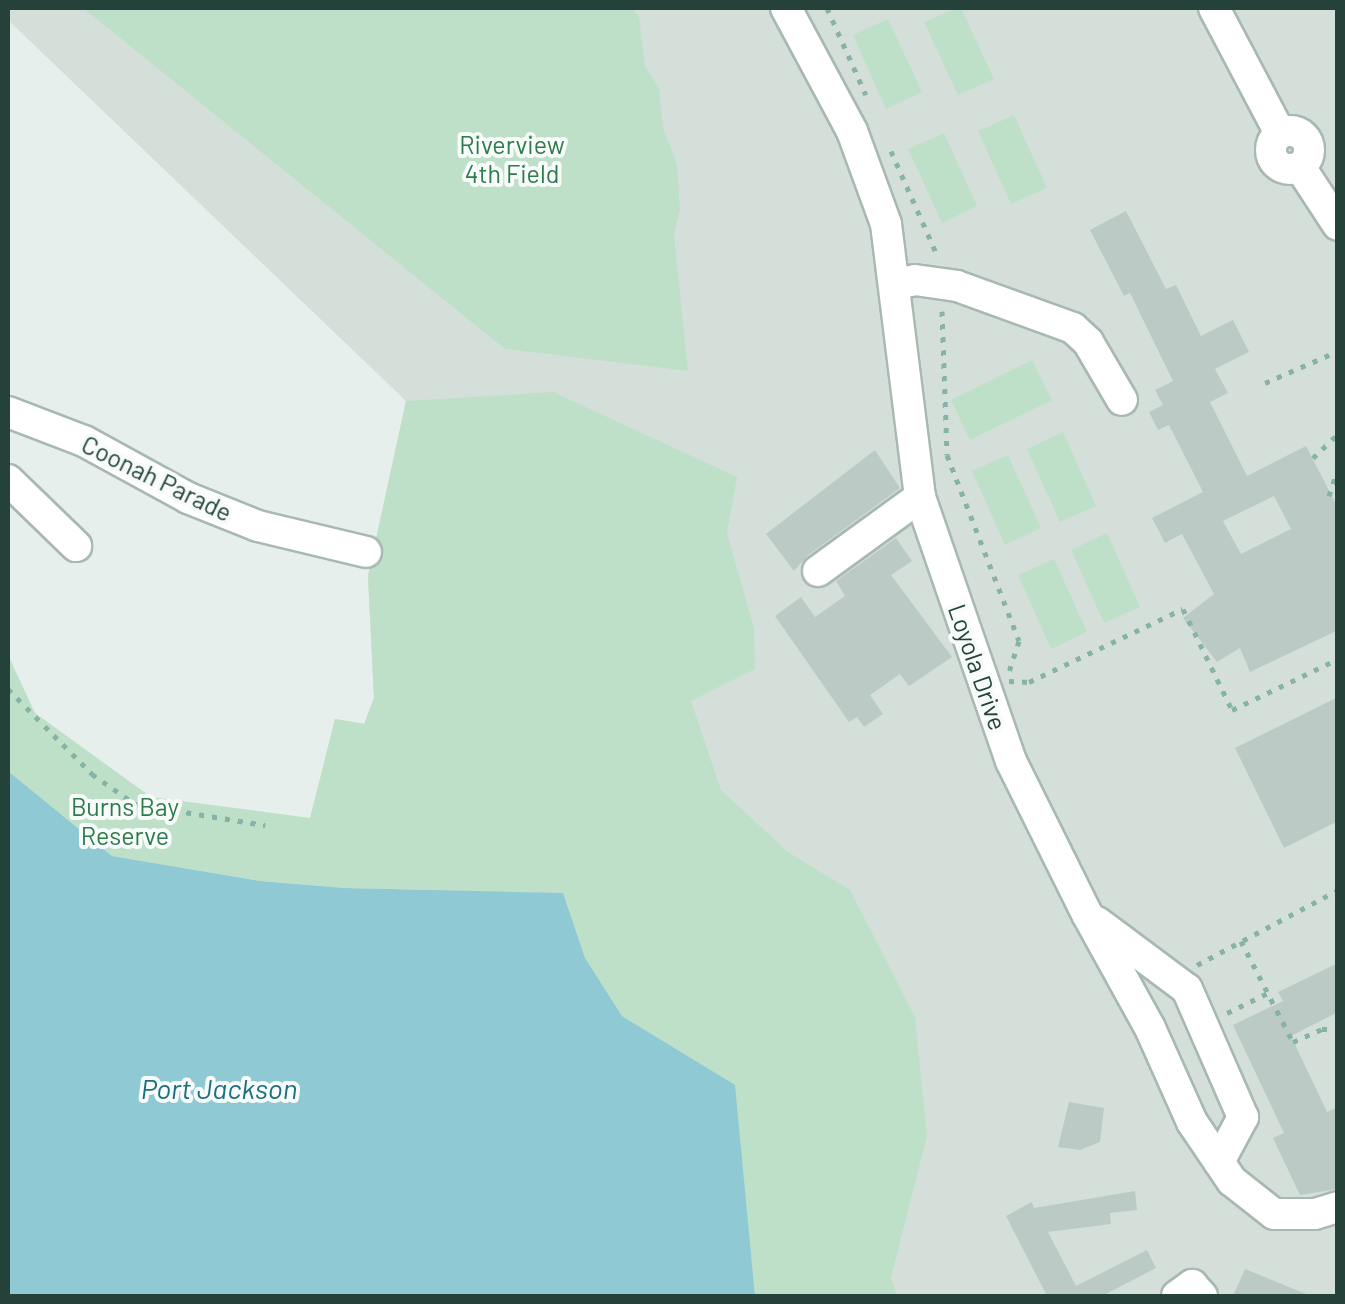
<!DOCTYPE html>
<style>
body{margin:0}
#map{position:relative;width:1345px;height:1304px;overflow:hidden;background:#e6efeb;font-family:Barlow,sans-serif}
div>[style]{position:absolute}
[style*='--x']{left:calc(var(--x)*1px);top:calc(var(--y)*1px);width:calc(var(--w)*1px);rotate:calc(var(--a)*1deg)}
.built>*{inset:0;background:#d4dfda}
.green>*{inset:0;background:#bfe0c8}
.water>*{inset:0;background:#8ec9d4}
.building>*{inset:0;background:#bbcac4}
.path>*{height:5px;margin-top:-2.5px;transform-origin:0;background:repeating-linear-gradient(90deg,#86b3a5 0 5px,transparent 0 13px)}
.roads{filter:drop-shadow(2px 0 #a8b8b2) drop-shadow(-2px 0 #a8b8b2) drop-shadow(0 2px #a8b8b2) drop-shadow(0 -2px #a8b8b2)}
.minor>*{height:30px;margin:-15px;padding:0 15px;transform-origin:15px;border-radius:15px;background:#fff}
.minor>.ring{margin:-15px;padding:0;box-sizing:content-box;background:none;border:30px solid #fff;border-radius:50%}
span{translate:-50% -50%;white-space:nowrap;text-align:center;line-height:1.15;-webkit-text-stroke:8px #f7fbf9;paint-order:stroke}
.park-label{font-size:25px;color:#2d7a4b}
.street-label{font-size:25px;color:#24423a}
.water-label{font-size:28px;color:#1c6f80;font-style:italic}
.frame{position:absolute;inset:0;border:10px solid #24423a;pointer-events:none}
</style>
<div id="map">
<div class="built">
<i style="clip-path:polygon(8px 8px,1337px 8px,1337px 1296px,755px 1296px,734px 1085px,311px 818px,335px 719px,364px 724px,374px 698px,368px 576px,406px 401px,8px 20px)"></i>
</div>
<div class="green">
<i style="clip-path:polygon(83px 8px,632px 8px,639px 17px,645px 66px,659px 88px,663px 128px,677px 164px,680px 209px,674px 234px,688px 371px,505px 349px)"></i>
<i style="clip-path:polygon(956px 8px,961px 8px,994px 79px,958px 95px,924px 22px)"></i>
<i style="clip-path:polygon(888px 19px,922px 92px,886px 109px,853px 35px)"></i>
<i style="clip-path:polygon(1014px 115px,1047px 188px,1011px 204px,978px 131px)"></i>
<i style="clip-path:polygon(944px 133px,977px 206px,942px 223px,908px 149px)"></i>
<i style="clip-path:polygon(1032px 360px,1052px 400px,970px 440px,951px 400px)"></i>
<i style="clip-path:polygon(553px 392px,737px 477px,727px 533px,754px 628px,755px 669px,691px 701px,721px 790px,788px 852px,850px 890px,915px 1017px,927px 1136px,891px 1278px,897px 1296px,755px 1296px,734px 1085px,622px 1016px,585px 958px,563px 893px,345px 888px,260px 881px,112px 856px,8px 771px,8px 655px,35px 713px,151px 797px,310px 818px,335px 719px,364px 724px,374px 698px,368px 576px,406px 401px)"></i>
<i style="clip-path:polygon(1063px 432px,1096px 506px,1060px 522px,1027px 449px)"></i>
<i style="clip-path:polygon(1008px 455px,1041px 528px,1005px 545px,972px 471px)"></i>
<i style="clip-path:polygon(1107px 533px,1140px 607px,1104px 623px,1071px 550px)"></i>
<i style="clip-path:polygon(1054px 559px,1087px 632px,1051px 649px,1018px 575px)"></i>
</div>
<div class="water">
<i style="clip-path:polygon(8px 771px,112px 856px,260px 881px,345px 888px,563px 893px,585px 958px,622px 1016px,735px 1085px,755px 1296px,8px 1296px)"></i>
</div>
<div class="building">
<i style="clip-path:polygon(evenodd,1126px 211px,1166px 289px,1176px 285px,1201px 336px,1233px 320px,1249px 352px,1215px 369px,1228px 393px,1210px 402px,1247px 476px,1306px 446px,1338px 508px,1338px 630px,1250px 672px,1240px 648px,1217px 662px,1183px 618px,1214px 594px,1182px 534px,1165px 543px,1152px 518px,1203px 492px,1169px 425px,1158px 430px,1149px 412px,1163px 405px,1155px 390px,1173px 381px,1130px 293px,1124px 296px,1090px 230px,1126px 211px,1274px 496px,1291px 529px,1241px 554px,1223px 521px,1274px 496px)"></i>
<i style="clip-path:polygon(875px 450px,900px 488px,807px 556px,794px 571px,766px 534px)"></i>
<i style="clip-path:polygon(896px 538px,912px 561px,891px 575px,952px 657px,909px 686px,900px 674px,870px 695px,883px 714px,864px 727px,857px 717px,849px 722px,775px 616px,801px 597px,815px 617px,845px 596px,836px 581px)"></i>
<i style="clip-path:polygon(1338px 697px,1338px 821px,1284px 848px,1235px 748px)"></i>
<i style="clip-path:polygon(1338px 963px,1338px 1012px,1291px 1036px,1327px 1112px,1338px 1107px,1338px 1189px,1300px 1195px,1273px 1138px,1284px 1133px,1233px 1025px,1283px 1001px,1278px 992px)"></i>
<i style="clip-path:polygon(1069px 1102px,1104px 1108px,1100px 1142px,1080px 1150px,1058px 1147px)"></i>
<i style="clip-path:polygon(1135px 1191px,1137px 1210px,1110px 1213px,1111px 1224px,1048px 1232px,1076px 1286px,1147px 1250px,1156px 1268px,1102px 1296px,1047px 1296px,1006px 1216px,1032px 1202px,1034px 1208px)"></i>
<i style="clip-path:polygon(1245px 1269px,1311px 1296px,1233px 1296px)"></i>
</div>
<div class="path">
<i style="--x:827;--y:8;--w:95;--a:65.9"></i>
<i style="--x:891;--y:151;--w:114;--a:66.1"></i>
<i style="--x:942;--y:311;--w:144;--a:88"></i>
<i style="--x:947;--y:455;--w:199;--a:68.8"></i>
<i style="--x:1019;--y:641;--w:35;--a:108"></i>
<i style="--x:1265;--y:383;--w:80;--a:-23.7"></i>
<i style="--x:1313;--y:458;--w:35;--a:-44"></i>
<i style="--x:1329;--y:496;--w:28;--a:-72"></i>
<i style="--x:1009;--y:681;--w:20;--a:3"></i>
<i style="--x:1029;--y:682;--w:170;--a:-25.4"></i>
<i style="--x:1183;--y:609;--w:112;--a:64.1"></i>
<i style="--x:1232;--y:710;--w:118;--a:-25.7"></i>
<i style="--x:8;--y:689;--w:120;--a:45.3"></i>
<i style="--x:92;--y:774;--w:52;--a:34.9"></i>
<i style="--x:135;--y:804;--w:132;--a:9.2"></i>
<i style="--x:1241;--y:941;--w:114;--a:62.8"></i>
<i style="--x:1293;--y:1042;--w:32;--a:-24"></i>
<i style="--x:1322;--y:1029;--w:16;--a:0"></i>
<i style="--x:1197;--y:965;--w:160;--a:-28"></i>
<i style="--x:1227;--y:1013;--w:46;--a:-26"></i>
</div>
<div class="roads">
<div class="minor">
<i style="--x:786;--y:8;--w:140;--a:61.8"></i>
<i style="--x:852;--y:131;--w:99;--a:69.9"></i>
<i style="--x:886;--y:224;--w:275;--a:82.9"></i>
<i style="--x:920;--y:497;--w:279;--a:71"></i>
<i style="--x:1011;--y:761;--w:171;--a:63.6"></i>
<i style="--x:1087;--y:914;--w:130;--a:61.1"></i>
<i style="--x:1150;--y:1028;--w:103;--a:65.9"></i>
<i style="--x:1192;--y:1122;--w:71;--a:55.9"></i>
<i style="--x:1232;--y:1181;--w:53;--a:38.2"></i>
<i style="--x:1274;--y:1214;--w:41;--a:0"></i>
<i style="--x:1315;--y:1214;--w:24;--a:-17"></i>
<i style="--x:1214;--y:8;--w:141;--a:62.2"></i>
<i class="ring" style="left:1271px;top:131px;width:8px;height:8px"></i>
<i style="--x:1300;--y:167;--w:69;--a:56.8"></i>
<i style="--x:895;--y:284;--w:20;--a:-11"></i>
<i style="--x:915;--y:280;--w:42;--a:8.1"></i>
<i style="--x:957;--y:286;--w:123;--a:19.9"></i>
<i style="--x:1073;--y:328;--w:21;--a:43"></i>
<i style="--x:1088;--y:342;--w:67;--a:59.6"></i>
<i style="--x:8;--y:412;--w:81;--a:20.9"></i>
<i style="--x:84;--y:441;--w:119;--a:28.7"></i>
<i style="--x:188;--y:498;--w:75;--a:21.8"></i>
<i style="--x:258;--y:526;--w:111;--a:13.5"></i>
<i style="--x:8;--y:480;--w:95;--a:44.1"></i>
<i style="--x:818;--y:571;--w:126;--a:-36"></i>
<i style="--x:1097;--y:922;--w:112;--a:36.7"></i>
<i style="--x:1187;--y:989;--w:140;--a:66.4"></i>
<i style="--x:1243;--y:1117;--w:51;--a:118.1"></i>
<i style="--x:1177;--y:1296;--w:19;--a:-36"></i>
<i style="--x:1192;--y:1285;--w:15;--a:48"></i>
</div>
</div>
<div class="park-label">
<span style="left:512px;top:159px">Riverview<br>4th Field</span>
<span style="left:125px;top:821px">Burns Bay<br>Reserve</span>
</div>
<div class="street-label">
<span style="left:157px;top:478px;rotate:26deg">Coonah Parade</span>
<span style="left:978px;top:667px;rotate:71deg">Loyola Drive</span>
</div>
<div class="water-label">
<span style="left:219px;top:1088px">Port Jackson</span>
</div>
<div class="frame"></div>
</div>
